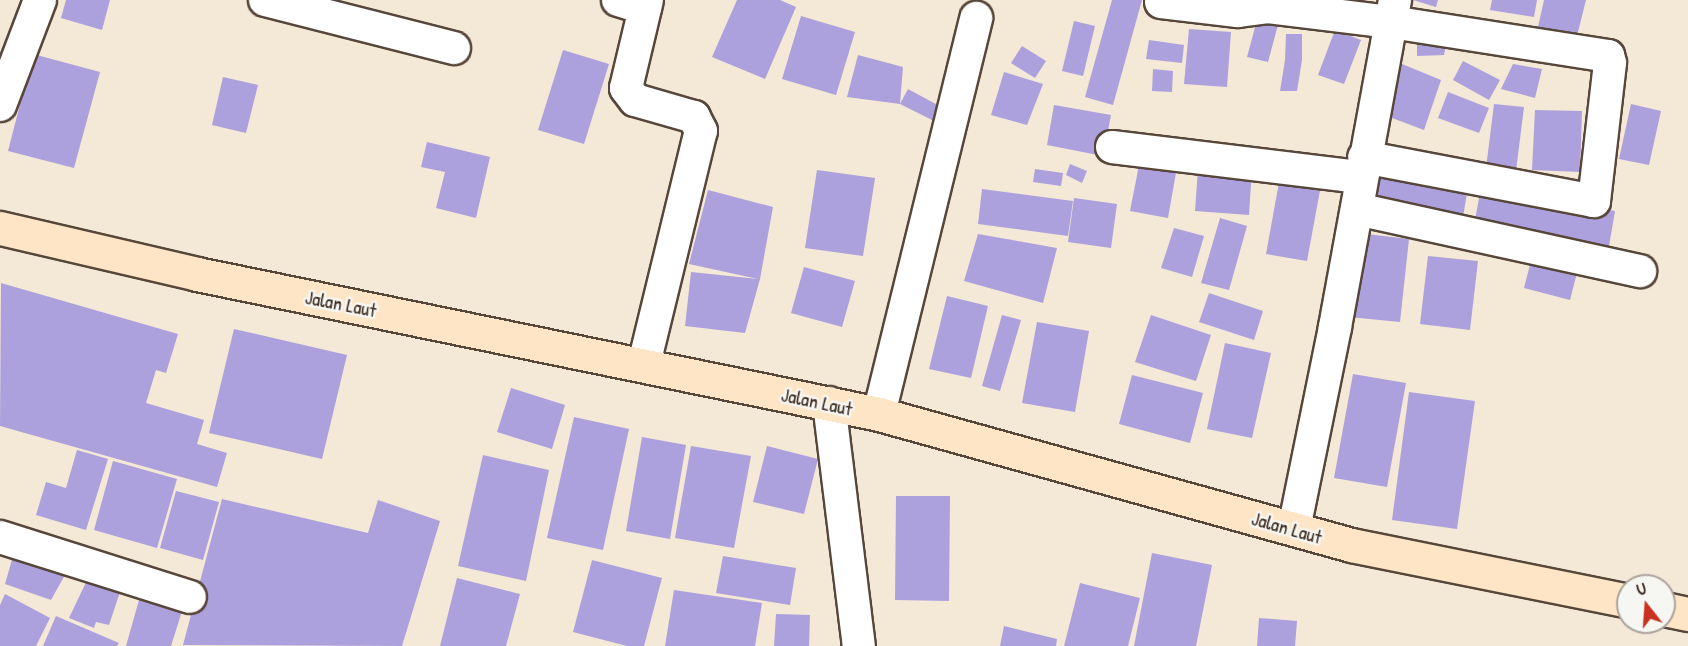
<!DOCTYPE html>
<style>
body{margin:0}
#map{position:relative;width:1688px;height:646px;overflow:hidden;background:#f4e8d6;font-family:"Patrick Hand",sans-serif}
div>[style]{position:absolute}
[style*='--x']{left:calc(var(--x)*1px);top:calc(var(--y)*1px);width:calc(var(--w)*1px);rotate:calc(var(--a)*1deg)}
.building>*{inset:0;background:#aca1dc}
.roads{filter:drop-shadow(2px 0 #57463a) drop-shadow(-2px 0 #57463a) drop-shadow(0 2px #57463a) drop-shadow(0 -2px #57463a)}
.street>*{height:32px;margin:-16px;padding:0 16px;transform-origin:16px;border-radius:16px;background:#fff}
.secondary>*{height:33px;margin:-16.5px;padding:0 16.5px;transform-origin:16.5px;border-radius:16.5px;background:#fde5c5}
span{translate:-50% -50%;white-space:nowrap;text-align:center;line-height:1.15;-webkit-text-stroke:5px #f6f6f2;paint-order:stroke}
.street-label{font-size:20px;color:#3b2a1e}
.north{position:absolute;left:1616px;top:574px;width:60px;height:60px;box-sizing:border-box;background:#f6f6f2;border:2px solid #aba49d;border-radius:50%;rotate:343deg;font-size:16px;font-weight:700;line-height:24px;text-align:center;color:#3b2a1e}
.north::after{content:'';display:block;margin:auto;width:21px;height:27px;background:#c8321e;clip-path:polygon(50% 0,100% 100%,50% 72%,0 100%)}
</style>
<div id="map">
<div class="building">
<i style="clip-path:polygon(66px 0,110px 0,102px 30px,61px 18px)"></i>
<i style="clip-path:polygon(737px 0,780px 0,796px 7px,765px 79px,712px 57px)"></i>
<i style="clip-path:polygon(1112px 0,1142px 0,1113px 105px,1085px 97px)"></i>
<i style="clip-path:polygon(1413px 0,1438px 0,1436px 7px)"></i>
<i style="clip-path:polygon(1492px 0,1537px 0,1534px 17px,1490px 10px)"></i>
<i style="clip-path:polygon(1544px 0,1586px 0,1577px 36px,1538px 27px)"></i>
<i style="clip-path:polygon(801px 16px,855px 32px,836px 95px,782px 79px)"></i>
<i style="clip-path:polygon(1257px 20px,1278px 25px,1268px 62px,1247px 57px)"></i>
<i style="clip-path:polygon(1074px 21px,1095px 26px,1083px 76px,1062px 71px)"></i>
<i style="clip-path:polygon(1189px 29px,1231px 32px,1227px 87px,1184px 84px)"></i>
<i style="clip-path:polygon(1335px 30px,1361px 40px,1344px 84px,1318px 75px)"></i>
<i style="clip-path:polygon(1286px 34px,1302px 34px,1302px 60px,1297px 91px,1280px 91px,1285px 60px)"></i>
<i style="clip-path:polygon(1417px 39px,1447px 40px,1444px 55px,1417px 56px)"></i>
<i style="clip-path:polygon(1149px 40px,1184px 45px,1182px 63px,1146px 59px)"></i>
<i style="clip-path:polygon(1022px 46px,1046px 61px,1035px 78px,1011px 63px)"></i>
<i style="clip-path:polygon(563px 50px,609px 64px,584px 144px,538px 130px)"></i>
<i style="clip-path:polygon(33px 54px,100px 72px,74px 168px,8px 151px)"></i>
<i style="clip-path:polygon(858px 55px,903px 67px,900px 104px,908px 89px,945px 109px,938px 123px,900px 104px,847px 97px)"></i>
<i style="clip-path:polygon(1463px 61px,1500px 80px,1489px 100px,1453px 80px)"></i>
<i style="clip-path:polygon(1402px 64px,1441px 80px,1424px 130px,1376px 112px,1385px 89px)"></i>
<i style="clip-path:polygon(1513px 64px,1542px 69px,1535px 98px,1501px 89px)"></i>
<i style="clip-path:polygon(1153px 69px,1173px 71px,1172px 92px,1152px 91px)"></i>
<i style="clip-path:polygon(1004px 72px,1043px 84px,1027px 125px,991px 115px)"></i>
<i style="clip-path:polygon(223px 77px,258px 85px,246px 133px,212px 125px)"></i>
<i style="clip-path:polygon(1448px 92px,1489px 108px,1479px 133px,1438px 118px)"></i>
<i style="clip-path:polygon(1494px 104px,1524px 107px,1516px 171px,1486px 168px)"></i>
<i style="clip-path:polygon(1631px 104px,1661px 111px,1649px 165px,1619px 159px)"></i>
<i style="clip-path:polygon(1054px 105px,1111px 115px,1103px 156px,1047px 145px)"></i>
<i style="clip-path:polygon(1535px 110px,1582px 111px,1580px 172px,1532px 170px)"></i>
<i style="clip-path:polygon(427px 142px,490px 157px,476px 218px,436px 208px,445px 172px,421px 167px)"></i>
<i style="clip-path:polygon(1140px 160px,1177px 167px,1168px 218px,1130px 211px)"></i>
<i style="clip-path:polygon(1070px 164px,1087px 171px,1082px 183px,1066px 175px)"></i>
<i style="clip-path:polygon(1380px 167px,1469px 181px,1462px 223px,1373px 208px)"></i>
<i style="clip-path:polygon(1252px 168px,1249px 215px,1195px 211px,1198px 169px)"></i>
<i style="clip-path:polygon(1035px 169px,1063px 173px,1061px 186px,1033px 182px)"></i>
<i style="clip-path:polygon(817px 170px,875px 178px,863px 256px,805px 248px)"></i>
<i style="clip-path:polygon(1280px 177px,1321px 185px,1307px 261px,1266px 254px)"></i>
<i style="clip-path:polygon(1481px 188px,1615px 211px,1608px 252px,1473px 230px)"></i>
<i style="clip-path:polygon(982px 189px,1073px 201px,1068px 236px,978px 224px)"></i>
<i style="clip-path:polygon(708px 190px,773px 207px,760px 279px,745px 333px,685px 326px,691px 272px,758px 279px,689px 264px)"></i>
<i style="clip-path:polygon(1074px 198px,1117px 204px,1111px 248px,1068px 242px)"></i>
<i style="clip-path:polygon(1220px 218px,1247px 226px,1229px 290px,1201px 283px)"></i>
<i style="clip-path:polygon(1174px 228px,1204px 236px,1192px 277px,1161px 268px)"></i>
<i style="clip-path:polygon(1358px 233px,1409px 239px,1400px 322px,1349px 317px)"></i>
<i style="clip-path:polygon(978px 234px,1057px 248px,1043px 303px,964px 281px)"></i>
<i style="clip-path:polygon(1533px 253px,1579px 265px,1570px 300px,1524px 288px)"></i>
<i style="clip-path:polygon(1428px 256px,1478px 261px,1470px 330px,1420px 324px)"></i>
<i style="clip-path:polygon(804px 267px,855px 281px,842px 327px,791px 313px)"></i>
<i style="clip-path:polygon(1px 283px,178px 334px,166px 373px,156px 370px,146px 403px,204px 420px,197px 444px,227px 453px,217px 487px,0 426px)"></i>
<i style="clip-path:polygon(1209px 293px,1263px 311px,1254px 340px,1199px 322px)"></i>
<i style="clip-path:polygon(947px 296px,988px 306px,971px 378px,929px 369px)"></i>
<i style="clip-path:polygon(1002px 315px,1021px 320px,1000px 391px,982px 386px)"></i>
<i style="clip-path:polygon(1151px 315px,1211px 335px,1196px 381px,1135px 362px)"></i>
<i style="clip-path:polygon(1037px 322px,1089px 331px,1075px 412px,1022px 403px)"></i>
<i style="clip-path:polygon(234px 329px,347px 355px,322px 459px,209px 433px)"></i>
<i style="clip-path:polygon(1225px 343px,1271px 353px,1252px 438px,1207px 429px)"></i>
<i style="clip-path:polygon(1353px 374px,1406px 383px,1387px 487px,1334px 478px)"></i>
<i style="clip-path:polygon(1132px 375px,1203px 393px,1190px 443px,1119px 424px)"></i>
<i style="clip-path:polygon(511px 388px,565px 405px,552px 449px,497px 432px)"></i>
<i style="clip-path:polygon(1409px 392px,1475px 401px,1457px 529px,1392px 520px)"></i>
<i style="clip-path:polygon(574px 417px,629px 429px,603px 550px,547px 538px)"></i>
<i style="clip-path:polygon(642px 437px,686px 445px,670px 539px,626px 531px)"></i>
<i style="clip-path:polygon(691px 446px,751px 456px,734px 548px,675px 538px)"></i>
<i style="clip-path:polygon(767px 446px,818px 459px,804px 514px,753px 502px)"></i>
<i style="clip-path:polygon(77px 450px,108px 459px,86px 530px,36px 515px,46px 482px,66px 488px)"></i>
<i style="clip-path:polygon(483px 455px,549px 470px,526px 581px,458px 566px)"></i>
<i style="clip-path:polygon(113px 461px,177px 479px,157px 548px,94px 530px)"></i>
<i style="clip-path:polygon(176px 491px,219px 502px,203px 560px,160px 548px)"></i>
<i style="clip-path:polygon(896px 496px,950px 496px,949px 601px,895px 600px)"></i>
<i style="clip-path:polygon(222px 499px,368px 533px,378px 500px,440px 521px,402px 646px,183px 645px)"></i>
<i style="clip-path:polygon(1152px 553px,1212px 565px,1196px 646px,1134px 646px)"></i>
<i style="clip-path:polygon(13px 556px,66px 573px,51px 600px,5px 584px)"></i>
<i style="clip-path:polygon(723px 556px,796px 568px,790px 605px,716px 593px)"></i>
<i style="clip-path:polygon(592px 560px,662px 578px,644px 646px,627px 646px,573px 632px)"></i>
<i style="clip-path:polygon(90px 574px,123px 583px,109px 625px,96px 622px,94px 628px,69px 618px)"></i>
<i style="clip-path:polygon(457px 578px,520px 594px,506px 646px,440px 646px)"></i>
<i style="clip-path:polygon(1080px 583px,1140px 598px,1128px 646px,1064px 646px)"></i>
<i style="clip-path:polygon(674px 590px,762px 603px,755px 646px,665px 646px)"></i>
<i style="clip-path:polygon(141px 593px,183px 608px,171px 646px,126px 646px)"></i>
<i style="clip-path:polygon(5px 594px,50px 618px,36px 646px,0 646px,0 605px)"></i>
<i style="clip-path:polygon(776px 614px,810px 615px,809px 646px,774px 646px)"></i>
<i style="clip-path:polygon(56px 616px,119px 643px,117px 646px,43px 646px)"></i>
<i style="clip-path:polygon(1259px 618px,1297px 621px,1295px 646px,1257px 646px)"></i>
<i style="clip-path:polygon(1004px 626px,1057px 639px,1056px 646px,1000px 646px)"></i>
</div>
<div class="roads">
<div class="street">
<i style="--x:265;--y:0;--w:195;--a:14.3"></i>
<i style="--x:618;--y:0;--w:28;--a:17"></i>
<i style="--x:1161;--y:2;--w:77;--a:6.8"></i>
<i style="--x:1237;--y:11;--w:31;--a:-7"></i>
<i style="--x:1268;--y:7;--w:124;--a:7"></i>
<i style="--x:1391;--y:22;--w:220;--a:8.9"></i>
<i style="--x:1608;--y:56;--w:7;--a:74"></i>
<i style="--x:1610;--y:63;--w:139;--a:96.6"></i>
<i style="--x:1594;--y:201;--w:234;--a:-169.2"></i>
<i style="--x:0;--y:105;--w:112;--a:-69.1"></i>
<i style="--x:1112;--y:147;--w:250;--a:6.9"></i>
<i style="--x:1357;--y:209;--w:290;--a:12.4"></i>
<i style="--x:644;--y:364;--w:240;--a:-76.3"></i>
<i style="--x:701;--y:131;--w:16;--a:-117"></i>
<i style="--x:694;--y:117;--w:61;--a:-163.9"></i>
<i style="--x:635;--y:100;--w:15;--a:-127"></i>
<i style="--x:626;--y:88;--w:90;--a:-76.6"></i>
<i style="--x:829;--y:403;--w:245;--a:83"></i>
<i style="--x:879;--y:414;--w:408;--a:-76.2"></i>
<i style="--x:1294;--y:529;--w:206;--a:-78.5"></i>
<i style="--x:1335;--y:327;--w:332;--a:-79.6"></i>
<i style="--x:0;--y:537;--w:199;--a:17.5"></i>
</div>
<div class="secondary">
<i style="--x:0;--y:228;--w:202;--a:13.1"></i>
<i style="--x:197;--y:274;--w:696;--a:11.6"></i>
<i style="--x:879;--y:414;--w:490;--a:15.5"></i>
<i style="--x:1351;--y:545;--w:283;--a:11.4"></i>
<i style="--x:1664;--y:609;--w:25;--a:12"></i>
</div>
</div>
<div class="street-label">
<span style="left:341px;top:303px;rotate:11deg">Jalan Laut</span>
<span style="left:817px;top:401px;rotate:12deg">Jalan Laut</span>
<span style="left:1287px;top:527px;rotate:16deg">Jalan Laut</span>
</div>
<div class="north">U</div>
</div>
